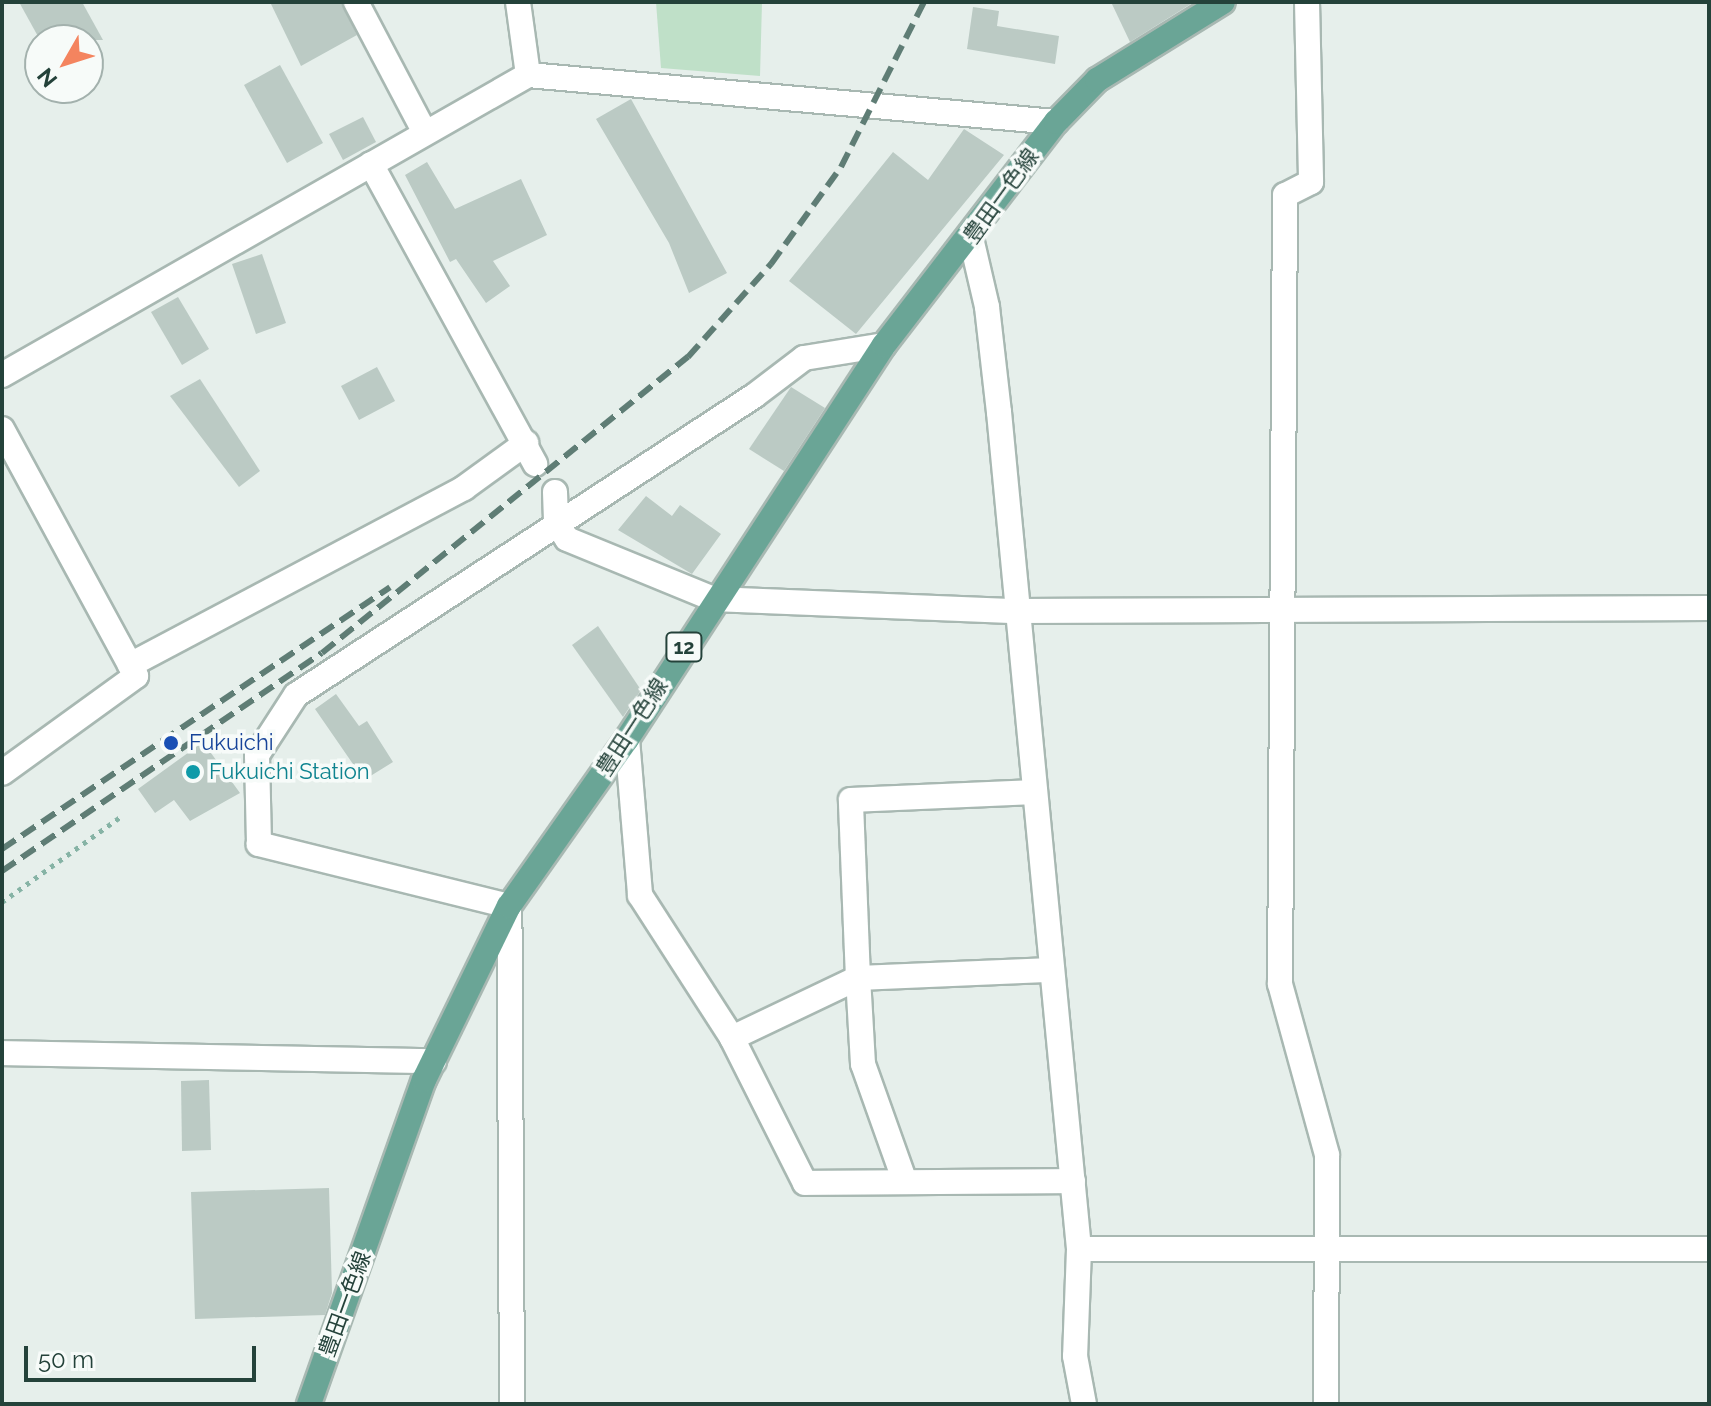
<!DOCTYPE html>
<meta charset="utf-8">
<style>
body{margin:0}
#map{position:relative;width:1711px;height:1406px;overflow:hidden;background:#e6efeb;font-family:Raleway,"Noto Sans JP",sans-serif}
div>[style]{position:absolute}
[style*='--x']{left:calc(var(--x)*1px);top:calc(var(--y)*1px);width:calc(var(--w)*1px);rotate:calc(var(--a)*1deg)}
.green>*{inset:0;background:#bfe0c8}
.building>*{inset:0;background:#bbcac4}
.path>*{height:5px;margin-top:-2.5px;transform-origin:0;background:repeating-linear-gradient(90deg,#86b3a5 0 4px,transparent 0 10px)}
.roads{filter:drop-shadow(2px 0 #a8b8b2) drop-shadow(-2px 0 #a8b8b2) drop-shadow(0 2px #a8b8b2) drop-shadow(0 -2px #a8b8b2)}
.minor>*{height:24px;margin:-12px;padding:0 12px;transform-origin:12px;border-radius:12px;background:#fff}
.primary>*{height:24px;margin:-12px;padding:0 12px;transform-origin:12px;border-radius:12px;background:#6aa596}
.rail>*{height:6px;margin-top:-3px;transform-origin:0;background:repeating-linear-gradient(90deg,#5f7d75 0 16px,transparent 0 24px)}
.dots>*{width:22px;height:22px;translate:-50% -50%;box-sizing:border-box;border:4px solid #f7fbf9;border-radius:50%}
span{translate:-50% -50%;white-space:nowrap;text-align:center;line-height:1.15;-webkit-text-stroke:7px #f7fbf9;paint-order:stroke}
.shield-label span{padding:2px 6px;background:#f7fbf9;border:2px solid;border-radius:6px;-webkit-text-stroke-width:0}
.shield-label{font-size:20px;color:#24423a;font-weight:700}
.street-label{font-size:22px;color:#24423a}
.transit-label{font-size:22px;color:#164399}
.left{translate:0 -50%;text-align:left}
.culture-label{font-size:22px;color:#0d838f}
.frame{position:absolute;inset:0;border:4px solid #24423a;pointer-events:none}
.north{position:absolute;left:24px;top:24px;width:80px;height:80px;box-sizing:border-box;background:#f7fbf9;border:2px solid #a3b1ad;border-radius:50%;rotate:231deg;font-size:22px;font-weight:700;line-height:32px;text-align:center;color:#24423a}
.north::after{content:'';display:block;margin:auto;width:28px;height:36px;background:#f4845f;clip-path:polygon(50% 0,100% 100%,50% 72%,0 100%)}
.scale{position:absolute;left:24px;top:1346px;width:232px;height:36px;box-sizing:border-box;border:4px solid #24423a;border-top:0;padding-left:10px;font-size:24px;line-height:28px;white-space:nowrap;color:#24423a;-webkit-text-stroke:6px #f7fbf9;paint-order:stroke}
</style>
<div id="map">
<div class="green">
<i style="clip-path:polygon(656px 2px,762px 2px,760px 76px,661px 68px)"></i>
</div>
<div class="building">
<i style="clip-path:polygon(19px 2px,82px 2px,103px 40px,40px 40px)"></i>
<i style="clip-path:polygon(270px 2px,341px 2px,357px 35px,301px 66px)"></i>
<i style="clip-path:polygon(1111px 2px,1194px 2px,1130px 42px)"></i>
<i style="clip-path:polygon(973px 7px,999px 11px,997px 26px,1059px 36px,1055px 64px,967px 49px)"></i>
<i style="clip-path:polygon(280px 65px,323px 143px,287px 163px,244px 85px)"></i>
<i style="clip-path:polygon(631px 99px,727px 273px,689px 293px,669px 243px,596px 119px)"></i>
<i style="clip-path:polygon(363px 117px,376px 142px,343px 160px,329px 134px)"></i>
<i style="clip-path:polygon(964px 129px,1004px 155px,856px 334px,789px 281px,893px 152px,928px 180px)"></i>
<i style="clip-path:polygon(427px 162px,455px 209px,521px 179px,547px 235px,493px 261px,510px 286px,486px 303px,456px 259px,450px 262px,405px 175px)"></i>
<i style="clip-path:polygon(262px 254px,286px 323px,256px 334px,232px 264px)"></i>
<i style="clip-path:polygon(178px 297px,209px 349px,182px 365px,151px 312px)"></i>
<i style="clip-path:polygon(377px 367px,395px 401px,359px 420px,341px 386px)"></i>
<i style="clip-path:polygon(200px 379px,260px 471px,239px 487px,170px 396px)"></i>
<i style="clip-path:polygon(791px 387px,825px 408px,784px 471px,749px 449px)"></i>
<i style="clip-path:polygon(646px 496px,672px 516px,680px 505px,721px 534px,692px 574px,618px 530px)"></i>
<i style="clip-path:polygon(598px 626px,641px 690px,623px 717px,572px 645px)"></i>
<i style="clip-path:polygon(336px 694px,359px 726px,367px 721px,393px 762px,364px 780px,315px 709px)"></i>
<i style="clip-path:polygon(203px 742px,240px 793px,190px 821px,174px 800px,155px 813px,138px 789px)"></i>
<i style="clip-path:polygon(209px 1080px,211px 1150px,182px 1151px,181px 1081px)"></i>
<i style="clip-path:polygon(329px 1188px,332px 1293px,325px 1315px,195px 1319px,191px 1192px)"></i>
</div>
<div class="path">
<i style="--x:2;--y:902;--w:149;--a:-35.7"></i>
</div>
<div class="roads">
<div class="minor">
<i style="--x:356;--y:2;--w:146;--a:62.2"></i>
<i style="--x:518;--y:2;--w:74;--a:82.2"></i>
<i style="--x:1307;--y:2;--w:180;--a:88.7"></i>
<i style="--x:1311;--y:182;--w:29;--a:153"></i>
<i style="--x:1285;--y:195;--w:789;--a:90.36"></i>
<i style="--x:1280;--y:984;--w:177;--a:74.6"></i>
<i style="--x:1327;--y:1155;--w:249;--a:90.2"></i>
<i style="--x:371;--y:164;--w:342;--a:61.3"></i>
<i style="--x:971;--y:238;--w:71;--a:76.9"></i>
<i style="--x:987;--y:307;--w:106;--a:83.5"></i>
<i style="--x:999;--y:412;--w:841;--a:84.54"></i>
<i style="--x:1079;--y:1249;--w:107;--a:92.1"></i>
<i style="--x:1075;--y:1356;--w:49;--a:79.4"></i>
<i style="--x:2;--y:375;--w:606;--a:-29.7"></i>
<i style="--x:528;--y:75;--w:530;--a:5.09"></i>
<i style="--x:2;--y:429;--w:281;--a:61.5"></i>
<i style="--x:136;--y:676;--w:165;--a:144.1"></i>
<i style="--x:555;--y:492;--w:31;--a:88"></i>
<i style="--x:556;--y:523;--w:19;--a:55"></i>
<i style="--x:567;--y:539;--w:158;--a:22.3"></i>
<i style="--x:713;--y:599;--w:304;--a:2.3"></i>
<i style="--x:1017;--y:611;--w:692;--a:-0.25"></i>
<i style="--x:130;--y:665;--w:378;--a:-27.9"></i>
<i style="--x:464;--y:488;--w:77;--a:-36"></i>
<i style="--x:627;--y:739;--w:157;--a:85.2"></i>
<i style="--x:640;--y:895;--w:170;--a:57.2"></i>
<i style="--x:732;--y:1038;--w:162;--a:63.3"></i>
<i style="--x:805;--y:1183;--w:268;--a:-0.4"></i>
<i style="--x:732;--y:1038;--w:140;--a:-25.5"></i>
<i style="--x:858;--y:978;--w:178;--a:-92.3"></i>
<i style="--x:851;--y:800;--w:184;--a:-2.5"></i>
<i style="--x:2;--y:1053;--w:432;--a:1.1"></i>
<i style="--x:905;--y:1182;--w:125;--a:-109.6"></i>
<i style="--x:863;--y:1064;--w:86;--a:-93.3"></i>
<i style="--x:858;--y:978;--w:194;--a:-2.4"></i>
<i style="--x:1079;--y:1249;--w:630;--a:0"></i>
<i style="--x:512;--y:1404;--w:498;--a:-90.3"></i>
<i style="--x:509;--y:906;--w:258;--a:-166.1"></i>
<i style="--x:259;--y:844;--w:89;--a:-91.3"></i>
<i style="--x:257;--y:755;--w:72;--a:-57"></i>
<i style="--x:296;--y:695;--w:547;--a:-33.14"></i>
<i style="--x:754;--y:396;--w:63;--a:-37.2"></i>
<i style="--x:804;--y:358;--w:81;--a:-9.2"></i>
</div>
<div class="primary">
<i style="--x:309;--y:1404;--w:344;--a:-70.5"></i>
<i style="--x:424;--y:1080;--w:194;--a:-64"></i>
<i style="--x:509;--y:906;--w:204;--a:-54.8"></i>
<i style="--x:627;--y:739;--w:470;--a:-56.9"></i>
<i style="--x:884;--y:345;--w:282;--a:-52.4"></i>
<i style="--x:1056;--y:122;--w:59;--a:-45.7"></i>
<i style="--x:1097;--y:80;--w:148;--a:-31.8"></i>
</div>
</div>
<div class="rail">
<i style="--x:2;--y:849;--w:468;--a:-34"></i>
<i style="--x:2;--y:871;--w:387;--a:-34.3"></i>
<i style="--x:322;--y:653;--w:471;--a:-39"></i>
<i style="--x:688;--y:357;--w:125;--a:-48.3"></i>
<i style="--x:771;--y:264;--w:120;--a:-54.2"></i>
<i style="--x:841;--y:167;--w:185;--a:-63.3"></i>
</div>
<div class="dots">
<i style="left:171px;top:743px;background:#1a4fb4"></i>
<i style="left:193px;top:772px;background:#0f9aa8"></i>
</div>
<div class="shield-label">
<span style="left:684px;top:647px">12</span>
</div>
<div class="street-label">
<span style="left:1001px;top:196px;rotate:-54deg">豊田一色線</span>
<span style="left:632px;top:727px;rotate:-57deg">豊田一色線</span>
<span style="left:345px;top:1304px;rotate:-70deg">豊田一色線</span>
</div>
<div class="transit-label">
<span class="left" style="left:189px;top:743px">Fukuichi</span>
</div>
<div class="culture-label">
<span class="left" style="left:209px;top:772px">Fukuichi Station</span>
</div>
<div class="frame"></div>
<div class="north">N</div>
<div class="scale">50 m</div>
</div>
